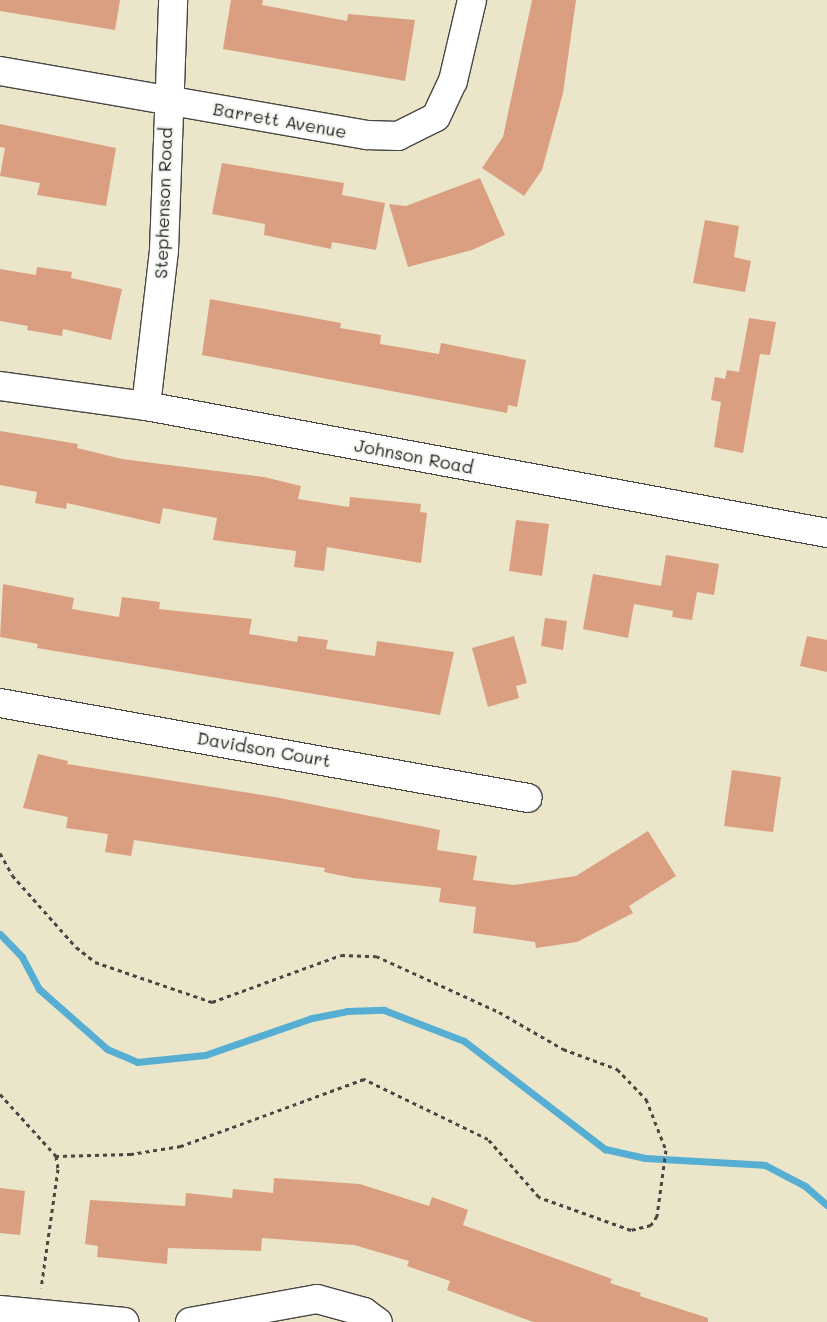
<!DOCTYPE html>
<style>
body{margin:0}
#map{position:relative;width:827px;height:1322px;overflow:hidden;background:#ebe6ca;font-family:Mali,sans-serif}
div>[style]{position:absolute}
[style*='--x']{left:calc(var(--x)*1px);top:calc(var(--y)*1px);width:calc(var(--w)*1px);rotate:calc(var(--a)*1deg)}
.stream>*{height:7px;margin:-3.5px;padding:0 3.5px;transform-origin:3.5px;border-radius:3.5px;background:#56aed3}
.building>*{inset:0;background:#da9f81}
.path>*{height:3px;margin-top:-1.5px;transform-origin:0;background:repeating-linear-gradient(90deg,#484743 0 4px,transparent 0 8px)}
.roads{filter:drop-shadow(1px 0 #484743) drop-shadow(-1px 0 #484743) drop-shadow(0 1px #484743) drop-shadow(0 -1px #484743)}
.minor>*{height:28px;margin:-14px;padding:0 14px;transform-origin:14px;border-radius:14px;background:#fff}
.tertiary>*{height:28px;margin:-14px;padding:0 14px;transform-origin:14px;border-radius:14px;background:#fff}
span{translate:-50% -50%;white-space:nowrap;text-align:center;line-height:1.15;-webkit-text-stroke:4.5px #f6f6f2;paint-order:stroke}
.street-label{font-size:18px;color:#2b2b2b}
</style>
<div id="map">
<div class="stream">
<i style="--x:0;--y:934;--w:32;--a:46"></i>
<i style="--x:22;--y:957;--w:36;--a:62"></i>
<i style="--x:39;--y:989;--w:91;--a:41.4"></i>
<i style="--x:107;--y:1049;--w:33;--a:23"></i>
<i style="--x:137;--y:1062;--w:68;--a:-5.9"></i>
<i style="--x:205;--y:1055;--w:113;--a:-19.1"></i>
<i style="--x:312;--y:1018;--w:36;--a:-11"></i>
<i style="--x:347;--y:1011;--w:37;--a:-2"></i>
<i style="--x:384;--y:1010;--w:86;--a:21.2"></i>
<i style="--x:464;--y:1041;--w:178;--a:37.5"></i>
<i style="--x:605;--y:1149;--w:41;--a:12.7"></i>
<i style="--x:645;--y:1158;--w:120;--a:3.3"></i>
<i style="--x:765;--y:1165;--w:45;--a:27.7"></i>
<i style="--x:805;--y:1186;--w:29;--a:41"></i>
</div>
<div class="building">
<i style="clip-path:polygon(0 0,120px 0,115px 30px,0 11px)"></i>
<i style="clip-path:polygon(231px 0,263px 0,262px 5px,347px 21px,348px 14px,415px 20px,405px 81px,223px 49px)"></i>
<i style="clip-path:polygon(532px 0,576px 0,563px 93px,542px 170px,524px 196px,482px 168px,503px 137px)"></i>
<i style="clip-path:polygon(0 124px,116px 148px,106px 206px,37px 195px,40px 183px,0 176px,5px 148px,0 147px)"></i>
<i style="clip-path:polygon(222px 163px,344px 183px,342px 195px,385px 203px,376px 250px,332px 242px,331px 249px,264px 235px,265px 224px,212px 214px)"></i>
<i style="clip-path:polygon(480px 178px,505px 235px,472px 250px,408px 267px,389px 204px,406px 206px)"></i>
<i style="clip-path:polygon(705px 220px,739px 226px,734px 257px,751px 261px,745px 292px,693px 283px)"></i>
<i style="clip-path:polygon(37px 267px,72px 272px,71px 278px,122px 289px,111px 340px,63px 329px,62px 336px,27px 330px,28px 326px,0 321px,0 269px,36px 275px)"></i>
<i style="clip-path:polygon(210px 299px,341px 323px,340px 328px,381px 335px,380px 344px,439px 354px,441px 343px,526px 360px,517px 407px,508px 405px,507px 413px,202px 355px)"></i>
<i style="clip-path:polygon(749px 318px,776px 322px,770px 355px,760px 354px,743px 453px,714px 447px,721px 402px,711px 400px,715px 377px,725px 379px,727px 370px,739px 372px)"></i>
<i style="clip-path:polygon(0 431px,78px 444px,77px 448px,122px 459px,264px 477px,301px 486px,298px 499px,349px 507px,350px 497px,421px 504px,420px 512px,427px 513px,421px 563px,327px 547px,324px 571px,294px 567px,296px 551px,213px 540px,217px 518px,163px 508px,160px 524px,67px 503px,66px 509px,35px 503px,37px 492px,0 485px)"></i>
<i style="clip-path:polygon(516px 520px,549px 524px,542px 576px,509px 571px)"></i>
<i style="clip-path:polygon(666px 555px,719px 564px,714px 595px,697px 592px,692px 620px,672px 617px,673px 611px,634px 604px,628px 638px,583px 629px,593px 574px,661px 586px)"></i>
<i style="clip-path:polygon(3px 584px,74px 598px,72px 609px,119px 617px,122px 597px,160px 602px,159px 609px,252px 619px,249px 634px,297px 642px,298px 636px,328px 640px,326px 649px,375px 656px,377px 641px,454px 652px,440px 715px,37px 648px,38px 644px,0 637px)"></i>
<i style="clip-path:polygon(545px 618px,567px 621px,563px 650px,541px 646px)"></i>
<i style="clip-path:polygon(514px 636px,527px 683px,516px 686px,519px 698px,488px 707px,472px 648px)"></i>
<i style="clip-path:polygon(807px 636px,827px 640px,827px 672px,800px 666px)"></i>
<i style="clip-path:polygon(38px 754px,68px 761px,67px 764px,275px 797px,440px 830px,437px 850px,477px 856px,473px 880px,514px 885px,576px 876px,648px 831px,676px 876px,629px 906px,633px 913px,577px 942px,536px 948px,535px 942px,473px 933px,476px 907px,439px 902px,441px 888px,353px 878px,324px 872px,325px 868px,134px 840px,131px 856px,105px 852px,108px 834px,66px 828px,68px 817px,23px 808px)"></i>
<i style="clip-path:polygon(732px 770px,781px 777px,773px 832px,724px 826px)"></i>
<i style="clip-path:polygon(274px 1178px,360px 1184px,429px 1206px,432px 1197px,468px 1210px,463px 1225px,612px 1279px,610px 1283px,641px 1293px,640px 1296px,708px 1318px,708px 1322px,533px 1322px,447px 1290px,450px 1281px,407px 1266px,409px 1261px,354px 1245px,262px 1238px,261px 1251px,168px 1248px,167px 1264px,97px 1257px,98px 1246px,85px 1244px,90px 1200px,185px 1206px,186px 1193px,232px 1198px,233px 1189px,273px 1193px)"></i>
<i style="clip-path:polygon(0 1188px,25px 1191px,20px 1235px,0 1233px)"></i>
</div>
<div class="path">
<i style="--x:0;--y:853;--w:25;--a:61"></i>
<i style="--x:12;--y:875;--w:96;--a:48.4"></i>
<i style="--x:76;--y:947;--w:24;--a:38"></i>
<i style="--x:95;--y:962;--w:124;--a:18.9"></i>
<i style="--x:212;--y:1002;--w:137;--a:-20"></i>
<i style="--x:341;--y:955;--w:35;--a:2"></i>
<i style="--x:376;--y:956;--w:135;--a:24.5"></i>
<i style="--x:499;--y:1012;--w:74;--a:30"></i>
<i style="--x:563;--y:1049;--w:58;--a:20.3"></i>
<i style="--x:617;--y:1069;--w:42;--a:46"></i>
<i style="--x:646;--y:1099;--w:55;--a:68.6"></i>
<i style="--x:666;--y:1150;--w:67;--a:97.8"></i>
<i style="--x:657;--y:1216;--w:11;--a:124"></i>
<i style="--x:651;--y:1225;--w:21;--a:166"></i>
<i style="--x:631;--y:1230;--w:98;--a:-160.3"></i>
<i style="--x:539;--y:1197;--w:77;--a:-131.3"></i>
<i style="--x:488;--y:1139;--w:138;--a:-154.2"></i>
<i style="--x:364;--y:1079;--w:195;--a:159.9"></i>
<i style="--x:181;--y:1146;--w:51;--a:170.9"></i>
<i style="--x:131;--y:1154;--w:75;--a:178.5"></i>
<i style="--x:0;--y:1094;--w:84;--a:47.9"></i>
<i style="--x:56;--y:1156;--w:13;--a:81"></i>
<i style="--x:58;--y:1169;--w:120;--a:98.1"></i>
</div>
<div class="roads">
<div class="minor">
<i style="--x:0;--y:71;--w:373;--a:9.9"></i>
<i style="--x:367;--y:135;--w:31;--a:2"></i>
<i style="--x:398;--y:136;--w:42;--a:-26.6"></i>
<i style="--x:436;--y:117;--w:40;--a:-65"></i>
<i style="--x:453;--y:81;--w:83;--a:-76.8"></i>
<i style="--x:146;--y:406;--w:157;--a:-83.4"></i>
<i style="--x:164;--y:250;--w:250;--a:-87.9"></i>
<i style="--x:0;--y:703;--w:536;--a:10.2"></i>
<i style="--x:0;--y:1310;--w:125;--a:5.5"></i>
<i style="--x:190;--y:1322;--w:129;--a:-10.3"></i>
<i style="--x:317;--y:1299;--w:49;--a:15.5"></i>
<i style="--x:364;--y:1312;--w:17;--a:36"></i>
</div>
<div class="tertiary">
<i style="--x:0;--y:386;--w:147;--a:7.8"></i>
<i style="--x:146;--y:406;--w:693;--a:10.56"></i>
</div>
</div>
<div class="street-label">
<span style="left:280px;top:120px;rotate:10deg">Barrett Avenue</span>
<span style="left:163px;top:203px;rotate:-88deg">Stephenson Road</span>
<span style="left:414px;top:456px;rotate:11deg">Johnson Road</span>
<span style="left:264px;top:749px;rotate:10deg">Davidson Court</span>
</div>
</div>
